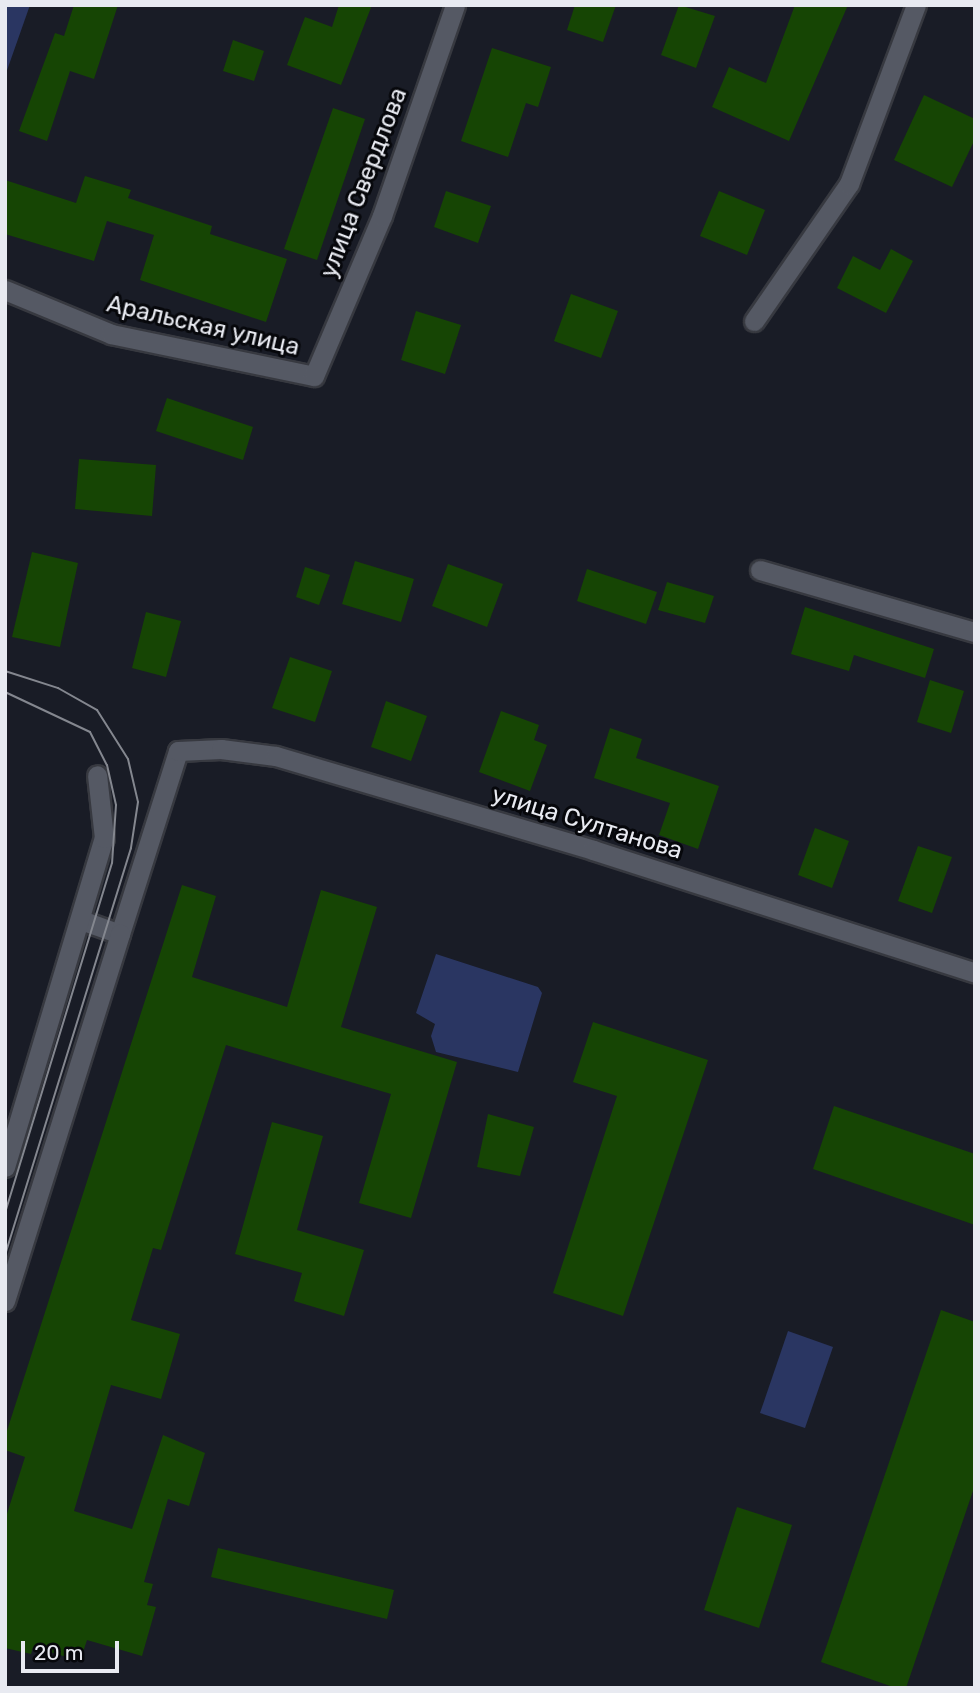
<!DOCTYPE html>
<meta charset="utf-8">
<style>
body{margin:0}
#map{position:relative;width:980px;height:1693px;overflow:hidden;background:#191c26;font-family:Rubik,sans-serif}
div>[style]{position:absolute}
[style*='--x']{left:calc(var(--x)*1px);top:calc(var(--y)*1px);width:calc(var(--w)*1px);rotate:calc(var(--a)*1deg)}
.green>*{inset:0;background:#2a3662}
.building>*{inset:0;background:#164504}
.roads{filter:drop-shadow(2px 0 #373940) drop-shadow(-2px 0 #373940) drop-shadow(0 2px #373940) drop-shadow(0 -2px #373940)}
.minor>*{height:19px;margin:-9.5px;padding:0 9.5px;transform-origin:9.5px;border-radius:9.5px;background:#555964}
.tertiary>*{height:19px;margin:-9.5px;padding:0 9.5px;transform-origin:9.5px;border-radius:9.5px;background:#555964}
.tram>*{height:2px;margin:-1px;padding:0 1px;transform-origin:1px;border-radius:1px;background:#84878f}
span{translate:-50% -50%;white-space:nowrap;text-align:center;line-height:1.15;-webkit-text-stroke:6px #06070b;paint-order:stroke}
.street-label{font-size:24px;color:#e8eaf1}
.frame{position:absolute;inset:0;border:7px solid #e8eaf1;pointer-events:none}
.scale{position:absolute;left:21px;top:1641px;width:98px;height:32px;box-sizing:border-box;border:4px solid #e8eaf1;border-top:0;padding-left:9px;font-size:21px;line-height:24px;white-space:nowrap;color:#e8eaf1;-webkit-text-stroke:5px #06070b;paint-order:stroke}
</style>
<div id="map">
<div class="green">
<i style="clip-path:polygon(5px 5px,30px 5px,5px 76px)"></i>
<i style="clip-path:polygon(436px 954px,538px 987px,542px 993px,518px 1072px,436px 1052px,431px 1036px,435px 1024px,416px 1013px)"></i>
<i style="clip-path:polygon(788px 1331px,833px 1347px,805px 1428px,760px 1413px)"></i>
</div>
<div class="building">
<i style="clip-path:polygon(74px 5px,118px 5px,94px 79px,70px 71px,47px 141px,19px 131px,55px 33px,64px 36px)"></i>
<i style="clip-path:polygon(339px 5px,372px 5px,341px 85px,287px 65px,305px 17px,332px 27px)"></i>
<i style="clip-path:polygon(575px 5px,616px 5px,603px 42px,567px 30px)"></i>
<i style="clip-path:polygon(679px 5px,715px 16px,696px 68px,661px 55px)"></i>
<i style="clip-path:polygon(795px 5px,848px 5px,789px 141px,712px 107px,729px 67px,766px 83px)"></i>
<i style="clip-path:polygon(233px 40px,264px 51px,254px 81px,223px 71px)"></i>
<i style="clip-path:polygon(492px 48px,551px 67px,538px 107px,526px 103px,508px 157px,461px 141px)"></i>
<i style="clip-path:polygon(924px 95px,975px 119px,975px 139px,952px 187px,894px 160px)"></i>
<i style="clip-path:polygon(333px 108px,365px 119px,317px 260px,284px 249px)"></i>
<i style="clip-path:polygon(85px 176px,131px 190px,128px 198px,212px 226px,210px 234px,287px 259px,266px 322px,140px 280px,154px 235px,107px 221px,94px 261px,5px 234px,5px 180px,76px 203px)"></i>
<i style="clip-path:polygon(446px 191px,491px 206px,478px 243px,434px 227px)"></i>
<i style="clip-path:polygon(719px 191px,765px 210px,747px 255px,700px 236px)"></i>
<i style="clip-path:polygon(891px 249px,913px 261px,886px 313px,837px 288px,853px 256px,880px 270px)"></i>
<i style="clip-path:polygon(571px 294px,618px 311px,601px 358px,554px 341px)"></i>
<i style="clip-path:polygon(416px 311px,461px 325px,445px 374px,401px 360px)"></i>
<i style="clip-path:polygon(167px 398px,253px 427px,243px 460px,156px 431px)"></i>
<i style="clip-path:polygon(79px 459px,156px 465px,152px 516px,75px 509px)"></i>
<i style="clip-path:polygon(32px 552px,78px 563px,60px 647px,12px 637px)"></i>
<i style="clip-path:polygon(355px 561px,414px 579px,401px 622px,342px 604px)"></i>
<i style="clip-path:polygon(448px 564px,503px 584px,487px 627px,432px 606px)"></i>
<i style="clip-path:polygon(305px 567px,330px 575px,319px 605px,296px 597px)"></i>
<i style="clip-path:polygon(587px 569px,657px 592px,646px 624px,577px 601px)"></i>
<i style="clip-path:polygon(667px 582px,714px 596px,705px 623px,658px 610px)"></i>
<i style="clip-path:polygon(805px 607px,934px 649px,925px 678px,854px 655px,849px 671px,791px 654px)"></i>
<i style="clip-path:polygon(146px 612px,181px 621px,166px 677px,132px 668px)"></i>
<i style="clip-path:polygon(290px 657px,332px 671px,315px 722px,272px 708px)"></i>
<i style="clip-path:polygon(930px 680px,964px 691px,951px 733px,917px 722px)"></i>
<i style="clip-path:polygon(386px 701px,427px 716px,411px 761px,371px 747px)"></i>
<i style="clip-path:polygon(501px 711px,539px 725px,534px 740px,547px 745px,530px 791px,479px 772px)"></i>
<i style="clip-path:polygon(610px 728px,642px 739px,636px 758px,719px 786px,698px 849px,659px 835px,670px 803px,594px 778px)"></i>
<i style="clip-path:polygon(815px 828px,849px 841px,832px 888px,798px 875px)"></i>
<i style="clip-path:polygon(918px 846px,952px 857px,932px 913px,898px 901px)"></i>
<i style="clip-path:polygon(182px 885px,216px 896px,192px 977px,287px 1007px,321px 890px,377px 907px,341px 1027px,457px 1062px,411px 1218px,359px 1203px,391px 1094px,226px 1045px,161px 1250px,153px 1248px,131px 1320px,180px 1334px,161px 1399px,111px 1385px,74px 1511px,132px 1529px,163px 1435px,205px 1453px,189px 1506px,168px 1499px,144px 1582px,153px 1584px,147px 1605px,156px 1607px,142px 1656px,87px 1640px,80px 1661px,33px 1647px,31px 1654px,5px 1648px,5px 1520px,25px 1457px,5px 1450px,5px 1437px)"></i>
<i style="clip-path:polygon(593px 1022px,708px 1060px,623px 1316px,553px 1293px,617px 1096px,573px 1082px)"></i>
<i style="clip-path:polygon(834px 1106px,975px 1154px,975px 1225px,813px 1169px)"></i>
<i style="clip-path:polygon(488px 1114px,534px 1127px,520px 1176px,477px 1167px)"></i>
<i style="clip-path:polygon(272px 1122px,323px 1136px,297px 1230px,364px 1250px,344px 1316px,294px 1301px,302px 1273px,235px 1254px)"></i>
<i style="clip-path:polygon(941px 1310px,975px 1322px,975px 1485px,906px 1688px,896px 1688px,821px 1662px)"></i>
<i style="clip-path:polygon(737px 1507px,792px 1525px,759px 1628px,704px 1610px)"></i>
<i style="clip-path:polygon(218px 1548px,394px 1590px,387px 1619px,211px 1577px)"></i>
</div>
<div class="roads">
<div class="minor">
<i style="--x:5;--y:290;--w:115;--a:22.5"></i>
<i style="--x:111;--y:334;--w:207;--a:11.7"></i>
<i style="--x:314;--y:376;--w:174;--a:-67"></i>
<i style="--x:382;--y:216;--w:223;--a:-70.9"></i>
<i style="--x:754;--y:321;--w:167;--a:-55.3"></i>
<i style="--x:849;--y:184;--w:191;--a:-69.5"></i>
<i style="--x:760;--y:570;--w:224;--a:16.1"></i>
<i style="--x:81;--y:920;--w:41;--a:19.7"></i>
<i style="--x:120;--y:934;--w:192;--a:-72.4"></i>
<i style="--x:178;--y:751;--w:43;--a:-2.7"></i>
<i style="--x:221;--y:749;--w:55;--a:7.3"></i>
<i style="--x:276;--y:756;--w:331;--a:16.5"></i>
<i style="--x:593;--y:850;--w:401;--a:17.8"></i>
<i style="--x:5;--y:1167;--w:344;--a:-73.3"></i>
<i style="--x:104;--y:838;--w:63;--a:-96.3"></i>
</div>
<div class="tertiary">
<i style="--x:5;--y:1301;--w:385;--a:-72.6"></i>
</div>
</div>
<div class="tram">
<i style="--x:5;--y:671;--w:56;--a:17.8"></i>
<i style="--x:58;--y:688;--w:45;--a:29.4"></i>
<i style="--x:97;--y:710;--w:58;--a:57.7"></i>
<i style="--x:128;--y:759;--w:44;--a:76.9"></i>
<i style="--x:138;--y:802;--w:47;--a:98.7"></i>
<i style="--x:131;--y:848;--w:426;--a:107.2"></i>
<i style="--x:5;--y:692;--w:94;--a:25.2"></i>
<i style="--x:90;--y:732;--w:37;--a:63"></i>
<i style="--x:107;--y:765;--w:41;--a:77.3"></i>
<i style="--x:116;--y:805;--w:58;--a:93.9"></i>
<i style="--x:112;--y:863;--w:366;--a:107"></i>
</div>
<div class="street-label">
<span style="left:364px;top:183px;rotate:-69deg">улица Свердлова</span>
<span style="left:203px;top:326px;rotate:13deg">Аральская улица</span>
<span style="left:587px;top:823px;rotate:17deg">улица Султанова</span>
</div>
<div class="frame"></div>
<div class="scale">20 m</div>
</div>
